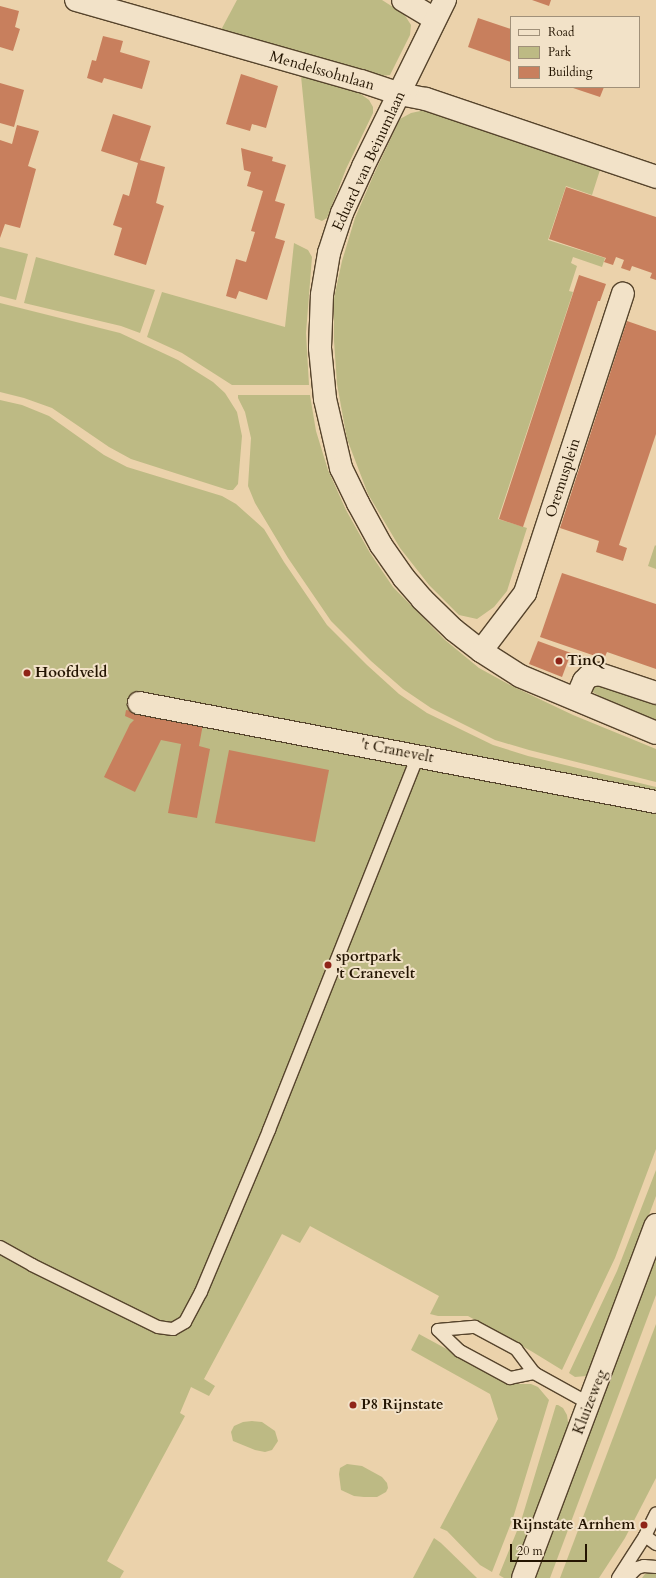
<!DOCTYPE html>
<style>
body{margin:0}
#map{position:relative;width:656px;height:1578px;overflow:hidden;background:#ebd2ab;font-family:Cardo,serif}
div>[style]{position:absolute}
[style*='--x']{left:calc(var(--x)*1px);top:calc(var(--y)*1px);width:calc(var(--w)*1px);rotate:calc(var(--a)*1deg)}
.green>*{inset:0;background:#bdba84}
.building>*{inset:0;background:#c87f5d}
.roads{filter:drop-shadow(1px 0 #56442c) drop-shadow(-1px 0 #56442c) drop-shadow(0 1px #56442c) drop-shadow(0 -1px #56442c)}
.service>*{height:12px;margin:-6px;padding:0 6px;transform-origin:6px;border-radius:6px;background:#f2e2c8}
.minor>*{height:22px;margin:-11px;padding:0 11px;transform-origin:11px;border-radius:11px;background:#f2e2c8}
.dots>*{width:11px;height:11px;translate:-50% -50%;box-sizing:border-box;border:2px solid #f2e2c8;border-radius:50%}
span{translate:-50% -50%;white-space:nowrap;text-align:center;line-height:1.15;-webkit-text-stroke:4px #f2e2c8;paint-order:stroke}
.street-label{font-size:15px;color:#241502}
.poi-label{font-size:15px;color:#241502;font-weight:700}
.left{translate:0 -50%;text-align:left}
.right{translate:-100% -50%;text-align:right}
.legend{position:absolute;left:510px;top:16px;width:130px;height:72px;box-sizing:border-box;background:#f2e2c8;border:1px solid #a09079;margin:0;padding:5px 7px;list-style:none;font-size:12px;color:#241502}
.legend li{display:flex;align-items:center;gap:8px;height:20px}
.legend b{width:20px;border:1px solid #a09079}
.scale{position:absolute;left:510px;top:1544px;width:77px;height:18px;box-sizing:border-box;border:2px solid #241502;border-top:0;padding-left:5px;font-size:12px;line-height:14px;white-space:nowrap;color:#241502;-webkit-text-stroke:3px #f2e2c8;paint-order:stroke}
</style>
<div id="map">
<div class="green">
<i style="clip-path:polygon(237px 0,382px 0,404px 14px,411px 25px,410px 35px,390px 75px,380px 76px,221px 30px)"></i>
<i style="clip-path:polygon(301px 76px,358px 92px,369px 100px,373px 107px,373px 113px,346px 169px,327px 218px,322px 221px,315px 218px)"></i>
<i style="clip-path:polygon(425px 110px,600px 170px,592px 195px,566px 186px,548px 240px,605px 258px,602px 267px,573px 257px,571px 263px,577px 266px,569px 291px,573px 292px,498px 519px,527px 528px,507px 591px,494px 607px,477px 619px,459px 615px,429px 585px,400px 548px,368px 494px,347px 439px,337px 384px,334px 341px,334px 298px,342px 261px,355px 218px,374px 174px,400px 119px,411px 113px)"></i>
<i style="clip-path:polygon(294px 243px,308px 250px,312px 257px,306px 333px,309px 385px,232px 385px,182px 353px,147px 337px,162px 292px,285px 327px)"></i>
<i style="clip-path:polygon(0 247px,28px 254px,16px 300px,0 296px)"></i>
<i style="clip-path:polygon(36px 257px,155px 290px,140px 333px,121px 326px,24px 303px)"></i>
<i style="clip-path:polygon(0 303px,120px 333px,178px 360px,213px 382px,225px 393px,237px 412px,242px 436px,238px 484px,233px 490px,228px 490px,131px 459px,109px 447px,52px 408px,24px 398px,0 392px)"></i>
<i style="clip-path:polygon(238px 395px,310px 395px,316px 431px,328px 470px,346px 510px,370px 553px,393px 587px,445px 640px,479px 668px,512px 686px,573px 715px,656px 749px,656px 782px,529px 750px,495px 740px,431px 708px,403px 689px,371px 661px,331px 621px,288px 558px,255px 503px,248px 486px,251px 438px,245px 412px,238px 398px)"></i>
<i style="clip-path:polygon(0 400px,22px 405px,49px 416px,104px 455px,127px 467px,222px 496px,236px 504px,264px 529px,284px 562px,327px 625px,367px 665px,399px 694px,427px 713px,493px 745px,528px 756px,656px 787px,656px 1149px,615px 1258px,562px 1370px,531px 1351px,468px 1316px,438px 1316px,430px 1314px,439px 1296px,310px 1226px,300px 1243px,282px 1234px,204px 1379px,215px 1386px,209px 1396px,191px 1387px,180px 1413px,185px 1416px,107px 1561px,124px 1571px,120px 1578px,0 1578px)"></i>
<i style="clip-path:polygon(655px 545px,656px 546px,656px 569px,648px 566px)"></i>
<i style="clip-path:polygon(597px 683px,656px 703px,656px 720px,601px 697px,591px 691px,591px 684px)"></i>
<i style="clip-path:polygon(656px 1170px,656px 1196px,591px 1371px,586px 1376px,575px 1377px,569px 1373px,617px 1271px)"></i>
<i style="clip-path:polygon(656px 1258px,656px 1295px,550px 1578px,535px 1578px)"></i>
<i style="clip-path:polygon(656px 1324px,656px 1478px,625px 1538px,599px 1578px,560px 1578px)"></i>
<i style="clip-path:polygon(419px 1334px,511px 1384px,531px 1384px,538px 1387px,549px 1400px,513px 1518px,492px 1572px,480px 1565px,447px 1531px,440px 1528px,498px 1419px,490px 1394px,411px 1350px)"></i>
<i style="clip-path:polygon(556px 1405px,558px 1405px,563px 1408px,567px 1415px,569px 1429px,511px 1578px,504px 1578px,499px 1575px,521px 1521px)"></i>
<i style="clip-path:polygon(252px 1421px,262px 1422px,275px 1431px,278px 1441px,272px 1450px,265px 1452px,255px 1450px,233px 1441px,231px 1432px,234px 1426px,243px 1422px)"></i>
<i style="clip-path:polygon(347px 1464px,362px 1466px,382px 1477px,387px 1483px,388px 1488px,386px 1492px,377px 1497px,364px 1497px,354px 1496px,341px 1490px,339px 1474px,340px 1468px)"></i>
<i style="clip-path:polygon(434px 1538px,441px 1543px,477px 1578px,413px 1578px)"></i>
<i style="clip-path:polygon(653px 1572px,656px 1572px,656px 1578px,642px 1578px,645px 1574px)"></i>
</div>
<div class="building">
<i style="clip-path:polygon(532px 0,551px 0,549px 6px)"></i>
<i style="clip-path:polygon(0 6px,19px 11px,15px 27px,20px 29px,13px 51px,0 47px)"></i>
<i style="clip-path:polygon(478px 18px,511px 29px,511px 62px,468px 47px)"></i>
<i style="clip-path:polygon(103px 36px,123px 41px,120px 52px,150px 61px,142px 89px,104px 78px,102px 83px,87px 78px,92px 60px,96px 61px)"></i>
<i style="clip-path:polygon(241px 74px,278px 86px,266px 128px,252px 124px,250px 131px,226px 124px)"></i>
<i style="clip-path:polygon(0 83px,24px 90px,14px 127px,0 123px)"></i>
<i style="clip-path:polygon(570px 87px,604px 87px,600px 97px)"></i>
<i style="clip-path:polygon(113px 114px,151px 126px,140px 160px,165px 167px,156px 203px,164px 206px,146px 265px,114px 255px,122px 228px,113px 225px,123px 194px,129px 196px,138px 163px,101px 151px)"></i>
<i style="clip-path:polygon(17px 125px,39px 131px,28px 166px,36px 169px,20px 228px,5px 224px,0 238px,0 140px,12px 144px)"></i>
<i style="clip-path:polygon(241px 148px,273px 157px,272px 161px,286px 165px,275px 201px,285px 204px,275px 238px,285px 241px,267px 300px,239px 291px,236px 299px,226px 296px,236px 259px,246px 262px,255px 232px,251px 231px,263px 191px,247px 186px,251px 172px,244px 170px)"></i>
<i style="clip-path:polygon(566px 187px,656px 217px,656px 280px,650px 278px,652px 273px,632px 266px,630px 271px,621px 268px,624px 260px,616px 257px,613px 265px,604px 262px,606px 258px,549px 239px)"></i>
<i style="clip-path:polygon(579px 275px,606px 284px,600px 301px,598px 301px,523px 527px,499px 519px)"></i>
<i style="clip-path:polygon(627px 321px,656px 331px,656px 434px,619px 545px,627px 548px,623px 561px,596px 552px,599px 541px,560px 528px)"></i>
<i style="clip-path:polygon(562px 573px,656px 604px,656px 669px,607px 652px,604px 659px,540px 637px)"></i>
<i style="clip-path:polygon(538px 641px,571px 653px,562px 677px,529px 664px)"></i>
<i style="clip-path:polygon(126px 710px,203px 724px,199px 746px,210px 749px,197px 818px,168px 813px,181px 744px,161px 740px,135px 792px,104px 777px,130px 724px,134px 720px,125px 716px)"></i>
<i style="clip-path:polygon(229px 750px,329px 770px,315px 842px,215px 823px)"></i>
</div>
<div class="roads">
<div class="service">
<i style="--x:0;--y:1247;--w:37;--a:29"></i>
<i style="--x:32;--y:1265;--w:140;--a:26.2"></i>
<i style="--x:158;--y:1327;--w:15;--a:8"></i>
<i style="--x:173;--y:1329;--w:14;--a:-30"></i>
<i style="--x:185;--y:1322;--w:34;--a:-62"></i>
<i style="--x:201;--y:1292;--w:176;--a:-67.2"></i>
<i style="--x:269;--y:1130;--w:404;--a:-68.3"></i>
<i style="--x:438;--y:1330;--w:37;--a:-5"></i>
<i style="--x:475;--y:1327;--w:47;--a:28.2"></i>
<i style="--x:516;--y:1349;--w:30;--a:53"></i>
<i style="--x:534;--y:1373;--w:64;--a:29"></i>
<i style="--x:438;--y:1330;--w:30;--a:44"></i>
<i style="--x:460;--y:1351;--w:57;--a:28.4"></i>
<i style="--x:510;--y:1378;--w:25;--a:-12"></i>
<i style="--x:645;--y:1536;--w:14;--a:36"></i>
<i style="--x:618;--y:1578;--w:50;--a:-57.3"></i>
<i style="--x:645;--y:1536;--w:25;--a:-64"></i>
<i style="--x:627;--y:1578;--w:14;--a:-45"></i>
<i style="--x:637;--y:1568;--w:7;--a:-16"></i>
<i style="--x:644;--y:1566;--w:12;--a:5"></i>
</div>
<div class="minor">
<i style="--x:76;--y:0;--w:296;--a:15.9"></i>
<i style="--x:361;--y:81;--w:41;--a:18.4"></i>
<i style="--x:400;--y:94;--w:26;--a:11"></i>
<i style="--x:426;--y:99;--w:243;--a:18.7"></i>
<i style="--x:403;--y:0;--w:37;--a:31"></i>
<i style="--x:445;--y:0;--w:186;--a:116.2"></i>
<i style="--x:363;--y:167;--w:51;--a:114.5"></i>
<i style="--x:342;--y:213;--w:42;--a:108"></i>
<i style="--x:329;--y:253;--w:43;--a:99.5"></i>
<i style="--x:322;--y:295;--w:53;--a:92.2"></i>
<i style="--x:320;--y:348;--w:51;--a:84.4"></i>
<i style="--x:325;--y:399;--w:71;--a:76.9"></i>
<i style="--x:341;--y:468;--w:39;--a:64"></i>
<i style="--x:358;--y:503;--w:48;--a:61.3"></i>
<i style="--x:381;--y:545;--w:40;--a:55.1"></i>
<i style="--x:404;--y:578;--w:28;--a:49"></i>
<i style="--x:422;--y:599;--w:45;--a:44.1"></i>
<i style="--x:454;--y:630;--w:34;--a:38"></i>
<i style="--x:481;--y:651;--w:46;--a:32.7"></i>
<i style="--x:520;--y:676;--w:147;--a:22.7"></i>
<i style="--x:481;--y:651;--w:73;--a:-52.8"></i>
<i style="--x:525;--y:593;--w:315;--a:-71.9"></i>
<i style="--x:576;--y:699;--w:20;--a:-66"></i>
<i style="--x:584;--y:681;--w:7;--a:-45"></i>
<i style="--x:589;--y:676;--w:10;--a:-11"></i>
<i style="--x:599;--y:674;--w:60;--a:18.4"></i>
<i style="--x:139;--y:703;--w:526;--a:10.84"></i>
<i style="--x:523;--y:1578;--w:377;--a:-69.4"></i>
</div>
</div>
<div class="dots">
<i style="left:559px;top:661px;background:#8f2418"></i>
<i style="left:27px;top:673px;background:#8f2418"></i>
<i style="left:328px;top:965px;background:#8f2418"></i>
<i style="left:353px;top:1405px;background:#8f2418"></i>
<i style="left:644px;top:1525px;background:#8f2418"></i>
</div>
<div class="street-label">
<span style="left:322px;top:71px;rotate:16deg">Mendelssohnlaan</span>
<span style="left:369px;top:161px;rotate:-65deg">Eduard van Beinumlaan</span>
<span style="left:563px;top:478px;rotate:-72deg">Oremusplein</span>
<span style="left:397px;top:751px;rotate:11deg">'t Cranevelt</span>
<span style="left:590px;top:1402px;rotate:-69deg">Kluizeweg</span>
</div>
<div class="poi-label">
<span class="left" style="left:567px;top:661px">TinQ</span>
<span class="left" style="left:35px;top:673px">Hoofdveld</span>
<span class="left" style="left:336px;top:965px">sportpark<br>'t Cranevelt</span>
<span class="left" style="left:361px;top:1405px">P8 Rijnstate</span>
<span class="right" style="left:635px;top:1525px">Rijnstate Arnhem</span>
</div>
<ul class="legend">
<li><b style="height:5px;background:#f2e2c8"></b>Road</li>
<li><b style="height:11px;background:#bdba84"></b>Park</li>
<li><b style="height:11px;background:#c87f5d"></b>Building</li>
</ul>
<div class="scale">20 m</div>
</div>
